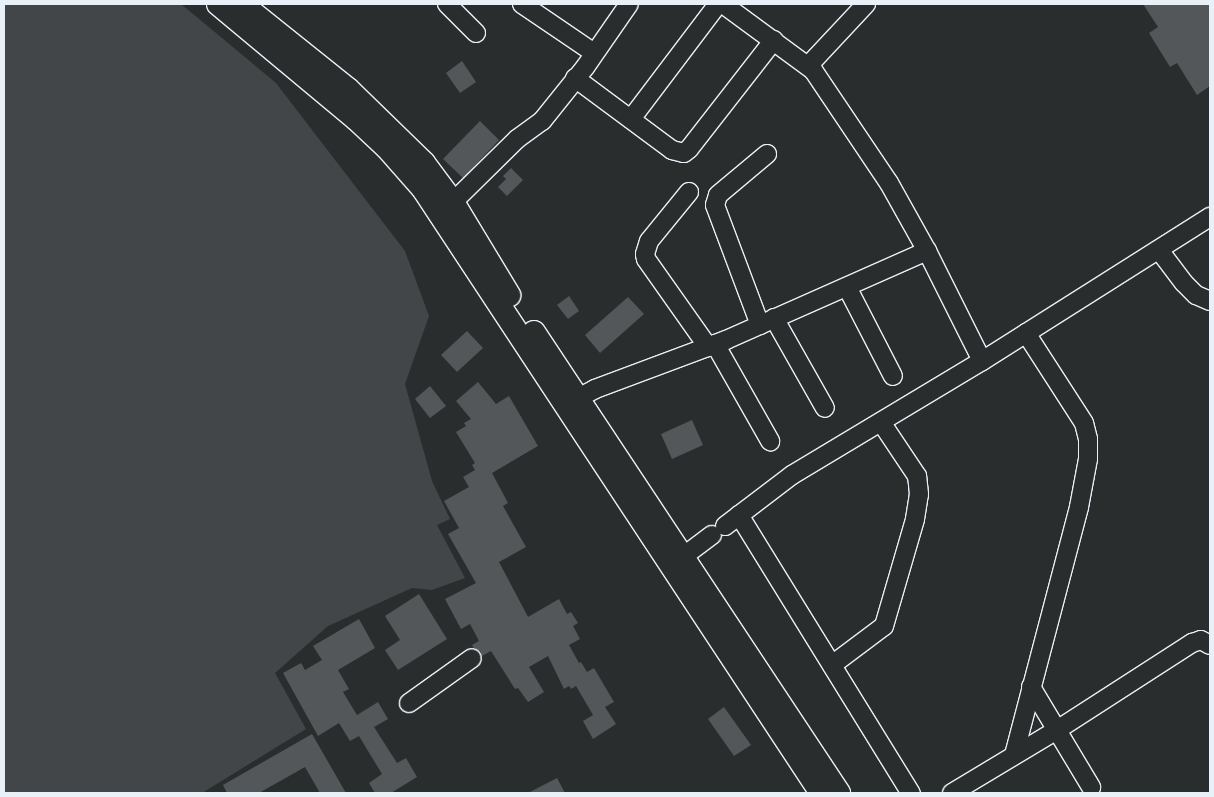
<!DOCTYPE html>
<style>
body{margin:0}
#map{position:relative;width:1214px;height:797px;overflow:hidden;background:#2a2d2e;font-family:Delius,sans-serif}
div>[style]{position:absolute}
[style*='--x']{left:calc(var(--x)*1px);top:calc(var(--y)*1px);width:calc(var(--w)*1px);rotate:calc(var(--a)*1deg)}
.green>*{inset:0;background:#424648}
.building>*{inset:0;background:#535759}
.roads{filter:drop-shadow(1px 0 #e8f1f8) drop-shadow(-1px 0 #e8f1f8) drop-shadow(0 1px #e8f1f8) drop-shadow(0 -1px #e8f1f8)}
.minor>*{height:18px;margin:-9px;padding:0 9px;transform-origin:9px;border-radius:9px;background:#2a2d2e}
.major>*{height:22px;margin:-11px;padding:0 11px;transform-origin:11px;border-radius:11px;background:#2a2d2e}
span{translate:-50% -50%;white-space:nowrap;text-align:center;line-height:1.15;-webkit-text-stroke:4px #2a2d2e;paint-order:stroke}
.frame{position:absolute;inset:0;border:5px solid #e8f1f8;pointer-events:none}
</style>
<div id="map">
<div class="green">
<i style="clip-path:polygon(4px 4px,181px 4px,276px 83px,405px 251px,429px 316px,405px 384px,432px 481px,450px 519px,437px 525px,465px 578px,432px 590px,412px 588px,328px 626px,275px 673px,306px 729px,202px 793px,4px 793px)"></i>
</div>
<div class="building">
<i style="clip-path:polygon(1143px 4px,1210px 4px,1210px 86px,1197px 95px,1177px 63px,1170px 67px,1149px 33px,1158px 27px)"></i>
<i style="clip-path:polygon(462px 61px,476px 82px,460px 93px,446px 73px)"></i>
<i style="clip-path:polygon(480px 121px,499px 140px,463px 178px,443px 159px)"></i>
<i style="clip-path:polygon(511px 168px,523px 180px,507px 196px,498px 187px,506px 179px,503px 176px)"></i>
<i style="clip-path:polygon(569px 296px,579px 311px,568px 319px,557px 305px)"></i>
<i style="clip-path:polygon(628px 297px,644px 314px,600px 353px,585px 335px)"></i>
<i style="clip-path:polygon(467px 331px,483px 348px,457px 372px,441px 355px)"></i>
<i style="clip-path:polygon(478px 382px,496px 404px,509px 396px,538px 446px,492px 473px,508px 503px,503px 506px,526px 547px,499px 562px,528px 617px,559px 599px,567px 614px,571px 612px,578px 623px,573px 626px,580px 639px,569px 645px,579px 663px,581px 662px,587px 672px,594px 668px,614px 702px,605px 707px,616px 724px,593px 739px,583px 721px,593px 715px,576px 686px,571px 689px,569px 686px,564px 689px,548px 656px,529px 667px,544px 692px,528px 702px,518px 688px,515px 689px,491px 651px,482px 656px,480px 651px,474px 648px,472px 645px,479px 641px,470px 624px,461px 629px,445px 599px,476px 583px,448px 534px,459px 528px,444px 501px,469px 487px,463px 477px,475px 470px,472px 465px,475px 463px,456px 432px,466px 426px,464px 423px,471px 419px,456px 401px)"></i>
<i style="clip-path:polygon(430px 386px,446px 406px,430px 418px,415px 399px)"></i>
<i style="clip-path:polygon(692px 420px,703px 445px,672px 459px,661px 434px)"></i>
<i style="clip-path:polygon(419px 594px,447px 639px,398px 670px,385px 650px,400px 640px,385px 616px)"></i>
<i style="clip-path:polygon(359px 619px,375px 648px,338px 670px,349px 689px,343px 692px,357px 715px,378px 702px,388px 719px,374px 727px,397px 763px,406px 758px,417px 777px,391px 793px,375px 793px,369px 783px,382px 774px,359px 736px,350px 741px,339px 723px,318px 736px,283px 673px,301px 663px,305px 670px,322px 660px,313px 646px)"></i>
<i style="clip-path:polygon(724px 707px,751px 745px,734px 756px,708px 719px)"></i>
<i style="clip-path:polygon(312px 734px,346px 793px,320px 793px,305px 767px,259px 793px,227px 793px,223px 785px)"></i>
<i style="clip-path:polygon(557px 778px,565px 793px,528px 793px)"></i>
</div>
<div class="roads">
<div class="minor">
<i style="--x:447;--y:4;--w:41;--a:45"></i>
<i style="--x:522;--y:4;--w:87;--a:34.2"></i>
<i style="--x:723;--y:4;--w:112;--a:36.3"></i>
<i style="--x:813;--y:70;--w:136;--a:56.1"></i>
<i style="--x:889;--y:183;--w:78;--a:60.8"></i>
<i style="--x:927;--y:251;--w:123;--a:63.4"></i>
<i style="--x:808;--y:66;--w:85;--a:-46.9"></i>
<i style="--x:575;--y:78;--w:121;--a:36.6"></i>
<i style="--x:672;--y:150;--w:12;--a:14"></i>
<i style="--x:684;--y:153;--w:6;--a:-39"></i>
<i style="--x:689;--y:149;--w:138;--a:-52.1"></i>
<i style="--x:631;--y:119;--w:144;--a:-52.9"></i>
<i style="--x:689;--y:192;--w:63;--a:129.2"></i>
<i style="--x:649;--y:241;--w:14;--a:107"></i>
<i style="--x:645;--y:254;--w:5;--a:79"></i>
<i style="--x:646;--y:259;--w:108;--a:54.8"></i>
<i style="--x:453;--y:202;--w:90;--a:-44.5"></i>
<i style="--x:517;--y:139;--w:31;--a:-36"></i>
<i style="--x:542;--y:121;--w:70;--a:-51.3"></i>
<i style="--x:586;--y:66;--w:75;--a:-55.3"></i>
<i style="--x:1159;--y:250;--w:41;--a:52.9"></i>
<i style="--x:1184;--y:283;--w:17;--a:45"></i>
<i style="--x:1196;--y:295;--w:15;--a:23"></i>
<i style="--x:847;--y:287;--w:100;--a:62.7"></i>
<i style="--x:774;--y:318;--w:103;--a:60.5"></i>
<i style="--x:760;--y:325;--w:128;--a:-110.6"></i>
<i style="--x:715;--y:205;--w:10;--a:-73"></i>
<i style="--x:718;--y:195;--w:64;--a:-39.9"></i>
<i style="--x:715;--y:344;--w:112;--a:60.4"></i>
<i style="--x:567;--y:404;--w:32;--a:-28"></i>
<i style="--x:595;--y:389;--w:140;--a:-20.5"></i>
<i style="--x:726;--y:340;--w:220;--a:-23.9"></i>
<i style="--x:739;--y:515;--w:327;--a:58.3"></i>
<i style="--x:725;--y:526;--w:84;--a:-37.3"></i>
<i style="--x:792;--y:475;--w:222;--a:-31"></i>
<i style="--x:982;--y:361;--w:270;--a:-32.3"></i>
<i style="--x:684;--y:556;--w:35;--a:-37"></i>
<i style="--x:832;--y:665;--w:65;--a:-36.9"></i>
<i style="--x:884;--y:626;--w:111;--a:-73.8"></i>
<i style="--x:915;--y:519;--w:25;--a:-81"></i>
<i style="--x:919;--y:494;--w:18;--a:-96"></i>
<i style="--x:917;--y:476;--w:65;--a:-123.7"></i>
<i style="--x:1031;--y:687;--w:117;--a:59"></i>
<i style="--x:409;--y:703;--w:77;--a:-35.5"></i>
<i style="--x:1014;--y:755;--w:256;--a:-75.3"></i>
<i style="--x:1079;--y:507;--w:49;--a:-79.4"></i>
<i style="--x:1088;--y:459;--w:20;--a:-90"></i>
<i style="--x:1088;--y:439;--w:16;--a:-104"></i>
<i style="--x:1084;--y:423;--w:107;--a:-122.8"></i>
<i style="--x:952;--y:793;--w:122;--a:-31"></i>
<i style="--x:1057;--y:730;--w:161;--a:-32.8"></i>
<i style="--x:1192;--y:643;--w:9;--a:-18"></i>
<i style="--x:1201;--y:640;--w:10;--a:29"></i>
</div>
<div class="major">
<i style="--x:218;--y:4;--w:180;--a:39.8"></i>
<i style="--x:356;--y:119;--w:42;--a:43.1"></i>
<i style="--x:387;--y:148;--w:55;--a:48.7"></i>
<i style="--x:423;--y:189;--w:723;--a:56.62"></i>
<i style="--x:242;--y:4;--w:136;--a:38.7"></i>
<i style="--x:348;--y:89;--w:106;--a:44.2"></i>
<i style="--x:424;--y:163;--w:49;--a:53.4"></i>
<i style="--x:453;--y:202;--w:109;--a:58.9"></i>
<i style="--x:534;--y:332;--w:553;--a:56.51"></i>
</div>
</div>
<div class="frame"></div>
</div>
